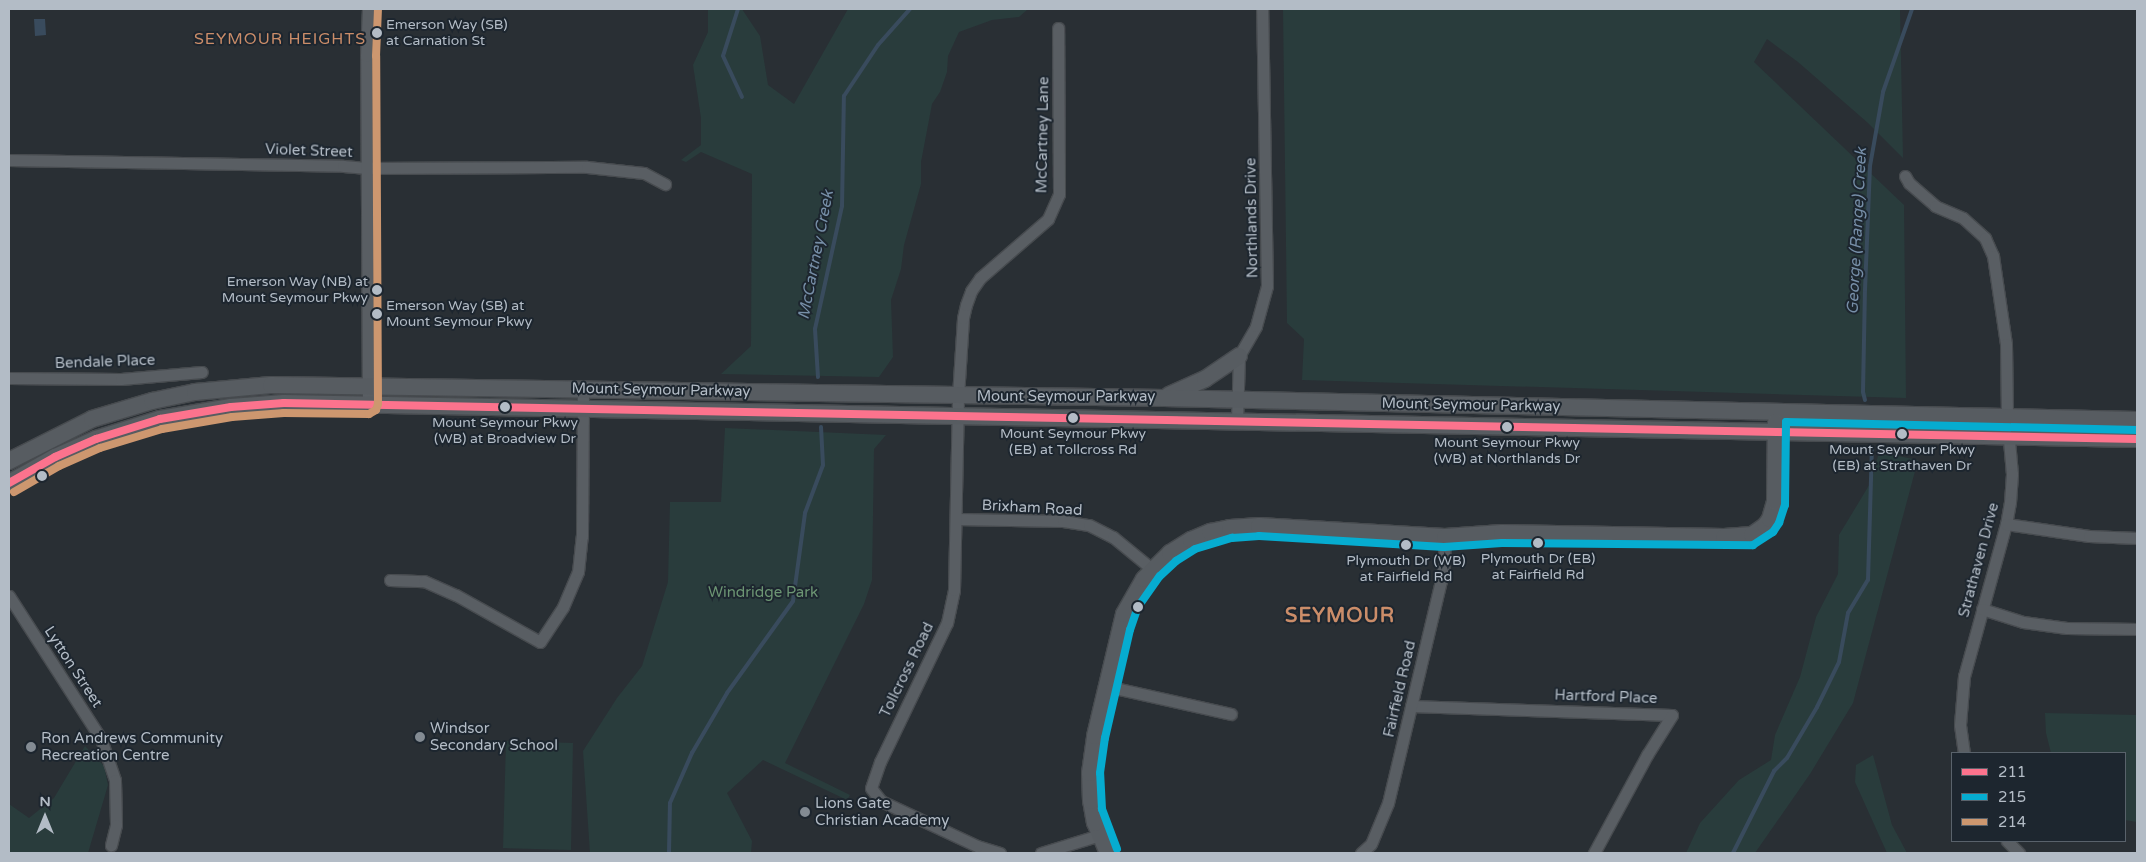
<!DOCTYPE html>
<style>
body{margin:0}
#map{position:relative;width:2146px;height:862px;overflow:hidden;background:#292f34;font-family:"Varela Round",sans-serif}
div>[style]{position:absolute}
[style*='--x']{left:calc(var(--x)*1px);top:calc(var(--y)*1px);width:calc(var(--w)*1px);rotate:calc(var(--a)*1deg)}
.green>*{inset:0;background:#293c3c}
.water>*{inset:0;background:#394b5d}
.stream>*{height:4px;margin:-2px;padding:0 2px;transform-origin:2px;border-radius:2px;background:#394b5d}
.roads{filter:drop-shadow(1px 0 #474b4f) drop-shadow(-1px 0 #474b4f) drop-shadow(0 1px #474b4f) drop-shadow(0 -1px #474b4f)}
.street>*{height:11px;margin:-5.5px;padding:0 5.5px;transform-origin:5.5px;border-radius:5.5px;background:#595e63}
.secondary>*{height:16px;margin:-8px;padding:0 8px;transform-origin:8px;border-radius:8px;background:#575c61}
.bus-1>*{height:8px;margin:-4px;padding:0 4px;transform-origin:4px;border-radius:4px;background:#fc738d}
.bus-2>*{height:8px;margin:-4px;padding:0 4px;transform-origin:4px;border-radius:4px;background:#06acd0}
.bus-3>*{height:8px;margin:-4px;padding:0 4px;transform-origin:4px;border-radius:4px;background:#cd976f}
.dots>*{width:14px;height:14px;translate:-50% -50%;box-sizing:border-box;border:2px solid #1d262f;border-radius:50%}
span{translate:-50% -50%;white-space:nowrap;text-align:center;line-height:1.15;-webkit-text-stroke:4px #1d262f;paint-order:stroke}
.bus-label{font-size:14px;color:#b3bcc6}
.left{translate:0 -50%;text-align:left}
.right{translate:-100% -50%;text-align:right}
.street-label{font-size:15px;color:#b3bcc6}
.park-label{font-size:15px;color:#6c9573}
.poi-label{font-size:15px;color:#b3bcc6}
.neighbourhood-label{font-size:16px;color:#cb8d69;letter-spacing:1px}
.water-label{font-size:16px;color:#768ea7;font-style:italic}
.district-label{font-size:20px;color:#cb8d69;font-weight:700;letter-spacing:1px}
.frame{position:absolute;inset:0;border:10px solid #b3bcc6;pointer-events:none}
.legend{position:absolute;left:1951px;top:752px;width:175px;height:90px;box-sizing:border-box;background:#1d262f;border:1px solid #59626b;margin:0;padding:6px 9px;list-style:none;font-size:15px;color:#b3bcc6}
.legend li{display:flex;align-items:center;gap:10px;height:25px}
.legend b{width:25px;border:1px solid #59626b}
.north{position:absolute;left:20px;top:792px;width:50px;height:50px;-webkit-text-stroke:4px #1d262f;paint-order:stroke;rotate:0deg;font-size:14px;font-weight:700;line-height:20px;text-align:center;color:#b3bcc6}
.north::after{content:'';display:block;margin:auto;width:18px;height:22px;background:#b3bcc6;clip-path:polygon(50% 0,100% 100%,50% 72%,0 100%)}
</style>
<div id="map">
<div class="green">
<i style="clip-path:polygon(708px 9px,742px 9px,760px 36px,768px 85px,794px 104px,848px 9px,1028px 9px,1019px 17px,992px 20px,959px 32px,948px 56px,947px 72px,940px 92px,932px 104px,921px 162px,921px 184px,904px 245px,901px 269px,891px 300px,893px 357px,879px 377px,721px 374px,751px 346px,752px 174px,701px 152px,686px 162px,681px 160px,701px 145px,701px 118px,693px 65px,708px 32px)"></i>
<i style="clip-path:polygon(1283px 9px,1900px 9px,1903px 158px,1868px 123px,1798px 62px,1767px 39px,1754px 62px,1904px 205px,1906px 398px,1302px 380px,1304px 339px,1287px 323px)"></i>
<i style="clip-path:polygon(725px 428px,886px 435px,874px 449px,872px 580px,864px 604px,785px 763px,850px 795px,847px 800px,763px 760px,727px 793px,752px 841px,751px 853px,590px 853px,583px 751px,617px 698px,642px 666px,668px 582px,670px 502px,721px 502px)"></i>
<i style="clip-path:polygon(1879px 452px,1918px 460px,1853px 703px,1810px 774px,1755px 853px,1686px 853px,1700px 823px,1739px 780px,1771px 760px,1775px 735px,1800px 677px,1816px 617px,1838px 574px,1839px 535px,1871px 482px)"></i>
<i style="clip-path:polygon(2045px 713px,2137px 715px,2137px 822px,2125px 820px,2125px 753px,2051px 753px,2046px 733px)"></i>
<i style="clip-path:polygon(506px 741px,573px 743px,571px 850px,503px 848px)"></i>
<i style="clip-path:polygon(85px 746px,104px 766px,108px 785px,88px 853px,9px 853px,9px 804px,29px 818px,54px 798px)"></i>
<i style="clip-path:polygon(1873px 755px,1892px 825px,1907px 853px,1887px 853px,1855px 782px,1856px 765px)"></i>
</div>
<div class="water">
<i style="clip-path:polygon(34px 19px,45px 19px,46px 35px,35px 36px)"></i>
</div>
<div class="stream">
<i style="--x:738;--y:9;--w:49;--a:107.7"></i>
<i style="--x:723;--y:56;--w:45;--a:65.1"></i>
<i style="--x:818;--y:377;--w:48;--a:-93.6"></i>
<i style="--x:815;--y:329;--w:126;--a:-77.6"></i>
<i style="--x:842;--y:206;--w:110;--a:-89"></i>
<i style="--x:844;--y:96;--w:61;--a:-56.3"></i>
<i style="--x:878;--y:45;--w:48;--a:-48.4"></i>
<i style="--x:1865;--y:400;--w:8;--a:-104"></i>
<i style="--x:1863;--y:392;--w:102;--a:-88.9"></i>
<i style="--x:1865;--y:290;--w:124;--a:-87.7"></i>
<i style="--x:1870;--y:166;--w:75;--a:-80"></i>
<i style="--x:1883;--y:92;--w:88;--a:-70.7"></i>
<i style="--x:669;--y:853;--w:50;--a:-88.9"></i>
<i style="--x:670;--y:803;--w:55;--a:-66.3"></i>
<i style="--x:692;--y:753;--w:69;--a:-59.7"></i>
<i style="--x:727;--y:693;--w:113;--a:-54.3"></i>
<i style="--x:793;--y:601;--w:89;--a:-82.2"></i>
<i style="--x:805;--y:513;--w:51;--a:-69.4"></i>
<i style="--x:823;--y:465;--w:38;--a:-93"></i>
<i style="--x:1733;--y:853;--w:92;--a:-63.4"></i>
<i style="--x:1774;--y:771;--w:18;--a:-45"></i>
<i style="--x:1787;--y:758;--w:59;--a:-59.5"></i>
<i style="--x:1817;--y:707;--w:50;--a:-63.9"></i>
<i style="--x:1839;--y:662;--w:50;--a:-79.6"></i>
<i style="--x:1848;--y:613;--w:39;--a:-59"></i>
<i style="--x:1868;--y:580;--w:131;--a:-88.3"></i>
</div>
<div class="roads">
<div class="street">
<i style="--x:9;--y:160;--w:334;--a:1"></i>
<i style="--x:343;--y:166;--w:24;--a:5"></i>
<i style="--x:367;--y:168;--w:220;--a:-0.3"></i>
<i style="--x:587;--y:167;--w:57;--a:6"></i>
<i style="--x:644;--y:173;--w:24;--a:28"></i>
<i style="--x:1905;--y:176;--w:8;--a:60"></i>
<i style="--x:1909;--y:183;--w:35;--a:41"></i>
<i style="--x:1935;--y:206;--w:30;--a:23"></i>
<i style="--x:1963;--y:218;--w:30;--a:42"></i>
<i style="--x:1985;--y:238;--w:20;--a:66"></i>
<i style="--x:1993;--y:256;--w:89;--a:81.6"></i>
<i style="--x:2006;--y:344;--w:74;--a:89.2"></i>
<i style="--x:2007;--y:418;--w:56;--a:84.9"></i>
<i style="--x:2012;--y:474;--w:28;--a:94"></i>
<i style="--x:2010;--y:502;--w:22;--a:100"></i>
<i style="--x:2006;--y:524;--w:158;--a:105.4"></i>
<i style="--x:1964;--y:676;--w:49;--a:94.7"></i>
<i style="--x:1960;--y:725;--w:28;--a:82"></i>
<i style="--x:9;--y:378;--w:112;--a:0.5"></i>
<i style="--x:121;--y:379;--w:81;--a:-4.9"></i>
<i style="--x:368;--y:404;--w:348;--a:-90.3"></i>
<i style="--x:366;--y:56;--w:47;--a:-87.6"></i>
<i style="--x:1237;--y:420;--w:64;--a:-88.2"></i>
<i style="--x:1239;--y:356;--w:34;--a:-60"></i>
<i style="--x:1256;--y:326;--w:41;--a:-74.6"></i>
<i style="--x:1267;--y:286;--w:277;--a:-91"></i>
<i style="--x:957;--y:519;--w:106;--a:1.1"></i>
<i style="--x:1063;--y:521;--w:26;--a:9"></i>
<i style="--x:1089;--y:525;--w:27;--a:27"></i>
<i style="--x:1113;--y:537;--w:50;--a:39.4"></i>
<i style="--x:2006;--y:524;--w:84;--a:8.2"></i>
<i style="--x:2089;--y:536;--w:48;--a:2.4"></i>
<i style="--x:390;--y:580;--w:34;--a:2"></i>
<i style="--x:424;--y:581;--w:35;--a:24"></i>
<i style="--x:456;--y:595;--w:96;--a:29.2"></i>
<i style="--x:540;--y:642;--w:42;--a:-56.7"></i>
<i style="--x:563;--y:607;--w:38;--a:-67"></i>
<i style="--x:578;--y:572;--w:36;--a:-84"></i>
<i style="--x:582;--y:536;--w:147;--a:-89.6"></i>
<i style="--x:9;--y:596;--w:170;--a:57.2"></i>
<i style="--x:101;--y:739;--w:43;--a:71.1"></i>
<i style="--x:115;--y:780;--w:45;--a:88.7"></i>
<i style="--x:116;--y:825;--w:21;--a:104"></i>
<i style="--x:1982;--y:609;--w:43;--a:17.6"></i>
<i style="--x:2023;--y:622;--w:44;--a:7.8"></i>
<i style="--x:2067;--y:628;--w:70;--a:0.8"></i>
<i style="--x:1106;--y:686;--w:128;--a:12.6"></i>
<i style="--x:1411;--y:706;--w:261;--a:2"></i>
<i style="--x:1672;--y:715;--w:47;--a:122"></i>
<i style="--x:1647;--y:755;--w:111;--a:118.4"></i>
<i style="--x:2007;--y:841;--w:17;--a:45"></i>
<i style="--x:1000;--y:853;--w:24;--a:-163"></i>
<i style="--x:977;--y:846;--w:106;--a:-154.9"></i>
<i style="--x:881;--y:801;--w:16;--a:-128"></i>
<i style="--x:871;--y:788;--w:28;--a:-71"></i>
<i style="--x:880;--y:762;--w:154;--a:-64.3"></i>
<i style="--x:947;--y:623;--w:34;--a:-78"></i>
<i style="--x:954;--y:590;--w:194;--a:-88.8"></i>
<i style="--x:958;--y:396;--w:78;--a:-86.3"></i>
<i style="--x:963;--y:318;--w:13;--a:-77"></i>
<i style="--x:966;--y:305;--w:15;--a:-70"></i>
<i style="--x:971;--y:291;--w:16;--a:-55"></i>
<i style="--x:980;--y:278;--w:90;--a:-40.9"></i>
<i style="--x:1048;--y:219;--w:27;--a:-66"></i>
<i style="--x:1059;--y:194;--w:166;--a:-90.3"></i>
<i style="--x:1041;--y:853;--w:62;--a:-17"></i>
<i style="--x:1361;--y:853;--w:13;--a:-42"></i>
<i style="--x:1371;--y:844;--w:44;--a:-67.5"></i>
<i style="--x:1388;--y:803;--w:228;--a:-76.6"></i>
<i style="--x:1441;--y:581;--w:17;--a:-80"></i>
<i style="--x:1444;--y:564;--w:27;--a:-88"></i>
</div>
<div class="secondary">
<i style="--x:1169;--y:395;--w:39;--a:-24"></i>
<i style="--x:1205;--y:379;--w:41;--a:-34.1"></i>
<i style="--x:9;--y:461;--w:93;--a:-26.8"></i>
<i style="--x:92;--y:419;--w:63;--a:-16.7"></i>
<i style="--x:152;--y:401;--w:44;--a:-11.8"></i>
<i style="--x:195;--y:392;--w:76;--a:-5.3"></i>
<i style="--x:271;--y:385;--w:893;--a:0.83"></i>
<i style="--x:1164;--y:398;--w:973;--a:1.3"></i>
<i style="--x:9;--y:483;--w:53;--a:-29.5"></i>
<i style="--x:55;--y:457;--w:45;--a:-23.7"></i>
<i style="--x:96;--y:439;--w:67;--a:-17.4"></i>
<i style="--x:160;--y:419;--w:72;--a:-9.6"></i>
<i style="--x:231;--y:407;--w:53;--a:-4.3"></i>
<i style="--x:284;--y:403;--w:1853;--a:1.11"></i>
<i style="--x:1108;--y:853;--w:33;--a:-113"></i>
<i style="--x:1095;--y:823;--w:22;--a:-100"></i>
<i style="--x:1091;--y:801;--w:28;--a:-92"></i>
<i style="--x:1090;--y:773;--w:37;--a:-82"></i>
<i style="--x:1095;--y:736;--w:125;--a:-76.6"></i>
<i style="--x:1124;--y:614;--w:40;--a:-60.3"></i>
<i style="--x:1144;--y:579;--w:37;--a:-45"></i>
<i style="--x:1170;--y:553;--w:25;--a:-32"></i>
<i style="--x:1191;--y:540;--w:21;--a:-23"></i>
<i style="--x:1210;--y:532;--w:20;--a:-11"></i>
<i style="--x:1230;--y:528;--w:29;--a:-4"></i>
<i style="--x:1259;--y:526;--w:186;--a:3.4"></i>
<i style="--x:1445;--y:537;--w:57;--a:-4"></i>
<i style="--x:1502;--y:533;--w:222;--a:1"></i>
<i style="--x:1724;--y:537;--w:28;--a:-4"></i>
<i style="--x:1752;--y:535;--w:16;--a:-35"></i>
<i style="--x:1765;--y:526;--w:9;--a:-54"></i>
<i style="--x:1770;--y:519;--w:18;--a:-74"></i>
<i style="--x:1775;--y:502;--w:80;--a:-89.3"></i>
</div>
</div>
<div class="bus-1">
<i style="--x:9;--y:483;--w:53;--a:-29.5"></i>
<i style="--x:55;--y:457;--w:45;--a:-23.7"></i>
<i style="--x:96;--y:439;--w:67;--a:-17.4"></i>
<i style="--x:160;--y:419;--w:72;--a:-9.6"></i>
<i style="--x:231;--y:407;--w:53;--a:-4.3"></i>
<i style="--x:284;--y:403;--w:1853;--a:1.11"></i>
</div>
<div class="bus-2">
<i style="--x:1117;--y:849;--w:43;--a:-110.6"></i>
<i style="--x:1102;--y:809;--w:36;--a:-93"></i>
<i style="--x:1100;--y:773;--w:35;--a:-82"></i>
<i style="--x:1105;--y:738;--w:111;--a:-77"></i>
<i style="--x:1130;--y:630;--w:24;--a:-71"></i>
<i style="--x:1138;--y:607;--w:38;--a:-55"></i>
<i style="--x:1160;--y:576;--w:22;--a:-43"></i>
<i style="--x:1176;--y:561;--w:22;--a:-32"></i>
<i style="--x:1195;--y:549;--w:39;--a:-17"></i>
<i style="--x:1232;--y:538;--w:27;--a:-4"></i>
<i style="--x:1259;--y:536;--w:185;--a:3.4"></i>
<i style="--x:1444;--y:547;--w:58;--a:-3.9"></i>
<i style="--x:1502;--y:543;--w:251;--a:0.5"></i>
<i style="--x:1753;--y:545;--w:24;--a:-33"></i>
<i style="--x:1773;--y:532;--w:11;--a:-56"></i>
<i style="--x:1779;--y:523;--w:19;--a:-72"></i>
<i style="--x:1785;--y:505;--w:83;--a:-89.3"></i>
<i style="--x:1786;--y:422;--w:351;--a:1.3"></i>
</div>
<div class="bus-3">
<i style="--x:14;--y:492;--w:52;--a:-30"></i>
<i style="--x:59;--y:466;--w:45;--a:-23.7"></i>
<i style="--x:100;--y:448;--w:65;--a:-17"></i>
<i style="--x:162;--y:429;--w:71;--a:-9.7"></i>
<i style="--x:232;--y:417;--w:52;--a:-4.4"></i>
<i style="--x:284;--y:413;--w:85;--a:0.7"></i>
<i style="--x:369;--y:414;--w:8;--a:-30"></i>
<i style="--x:376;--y:410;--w:6;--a:-72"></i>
<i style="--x:378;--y:404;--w:348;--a:-90.3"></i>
<i style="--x:376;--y:56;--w:47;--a:-87.6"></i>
</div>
<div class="dots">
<i style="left:377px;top:33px;background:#b3bcc6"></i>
<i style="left:377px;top:290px;background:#b3bcc6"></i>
<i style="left:377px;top:314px;background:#b3bcc6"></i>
<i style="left:505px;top:407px;background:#b3bcc6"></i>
<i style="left:1073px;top:418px;background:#b3bcc6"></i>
<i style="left:1507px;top:427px;background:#b3bcc6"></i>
<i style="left:1902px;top:434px;background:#b3bcc6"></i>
<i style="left:42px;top:476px;background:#b3bcc6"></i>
<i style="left:1538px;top:543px;background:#b3bcc6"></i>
<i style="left:1406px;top:545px;background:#b3bcc6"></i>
<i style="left:1138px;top:607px;background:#b3bcc6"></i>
<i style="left:420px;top:737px;background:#838b93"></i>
<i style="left:31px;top:747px;background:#838b93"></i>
<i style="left:805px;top:812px;background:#838b93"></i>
</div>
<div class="bus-label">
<span class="left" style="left:386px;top:33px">Emerson Way (SB)<br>at Carnation St</span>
<span class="right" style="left:368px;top:290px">Emerson Way (NB) at<br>Mount Seymour Pkwy</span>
<span class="left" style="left:386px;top:314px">Emerson Way (SB) at<br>Mount Seymour Pkwy</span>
<span style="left:505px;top:431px">Mount Seymour Pkwy<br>(WB) at Broadview Dr</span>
<span style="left:1073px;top:442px">Mount Seymour Pkwy<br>(EB) at Tollcross Rd</span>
<span style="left:1507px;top:451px">Mount Seymour Pkwy<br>(WB) at Northlands Dr</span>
<span style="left:1902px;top:458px">Mount Seymour Pkwy<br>(EB) at Strathaven Dr</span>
<span style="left:1538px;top:567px">Plymouth Dr (EB)<br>at Fairfield Rd</span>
<span style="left:1406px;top:569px">Plymouth Dr (WB)<br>at Fairfield Rd</span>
</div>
<div class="street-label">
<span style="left:1043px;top:135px;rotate:-89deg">McCartney Lane</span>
<span style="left:309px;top:151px;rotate:2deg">Violet Street</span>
<span style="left:1252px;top:218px;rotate:-91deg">Northlands Drive</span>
<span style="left:105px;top:362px;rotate:-2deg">Bendale Place</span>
<span style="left:661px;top:390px;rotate:1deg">Mount Seymour Parkway</span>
<span style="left:1066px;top:397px">Mount Seymour Parkway</span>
<span style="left:1471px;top:405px;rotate:1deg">Mount Seymour Parkway</span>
<span style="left:1032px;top:508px;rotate:3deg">Brixham Road</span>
<span style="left:1979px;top:560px;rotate:-75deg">Strathaven Drive</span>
<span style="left:73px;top:667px;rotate:57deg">Lytton Street</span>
<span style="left:907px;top:670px;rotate:-64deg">Tollcross Road</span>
<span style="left:1400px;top:689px;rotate:-77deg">Fairfield Road</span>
<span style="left:1606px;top:697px;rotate:2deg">Hartford Place</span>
</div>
<div class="park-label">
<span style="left:763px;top:593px">Windridge Park</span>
</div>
<div class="poi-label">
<span class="left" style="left:430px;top:737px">Windsor<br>Secondary School</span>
<span class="left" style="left:41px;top:747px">Ron Andrews Community<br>Recreation Centre</span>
<span class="left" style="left:815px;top:812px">Lions Gate<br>Christian Academy</span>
</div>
<div class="neighbourhood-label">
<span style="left:280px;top:39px">SEYMOUR HEIGHTS</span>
</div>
<div class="water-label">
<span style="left:1857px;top:231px;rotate:-87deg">George (Range) Creek</span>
<span style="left:816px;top:255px;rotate:-79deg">McCartney Creek</span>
</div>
<div class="district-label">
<span style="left:1340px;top:616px">SEYMOUR</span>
</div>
<div class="frame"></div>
<ul class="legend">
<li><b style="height:6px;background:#fc738d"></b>211</li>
<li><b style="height:6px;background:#06acd0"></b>215</li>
<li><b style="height:6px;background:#cd976f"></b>214</li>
</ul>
<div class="north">N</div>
</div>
